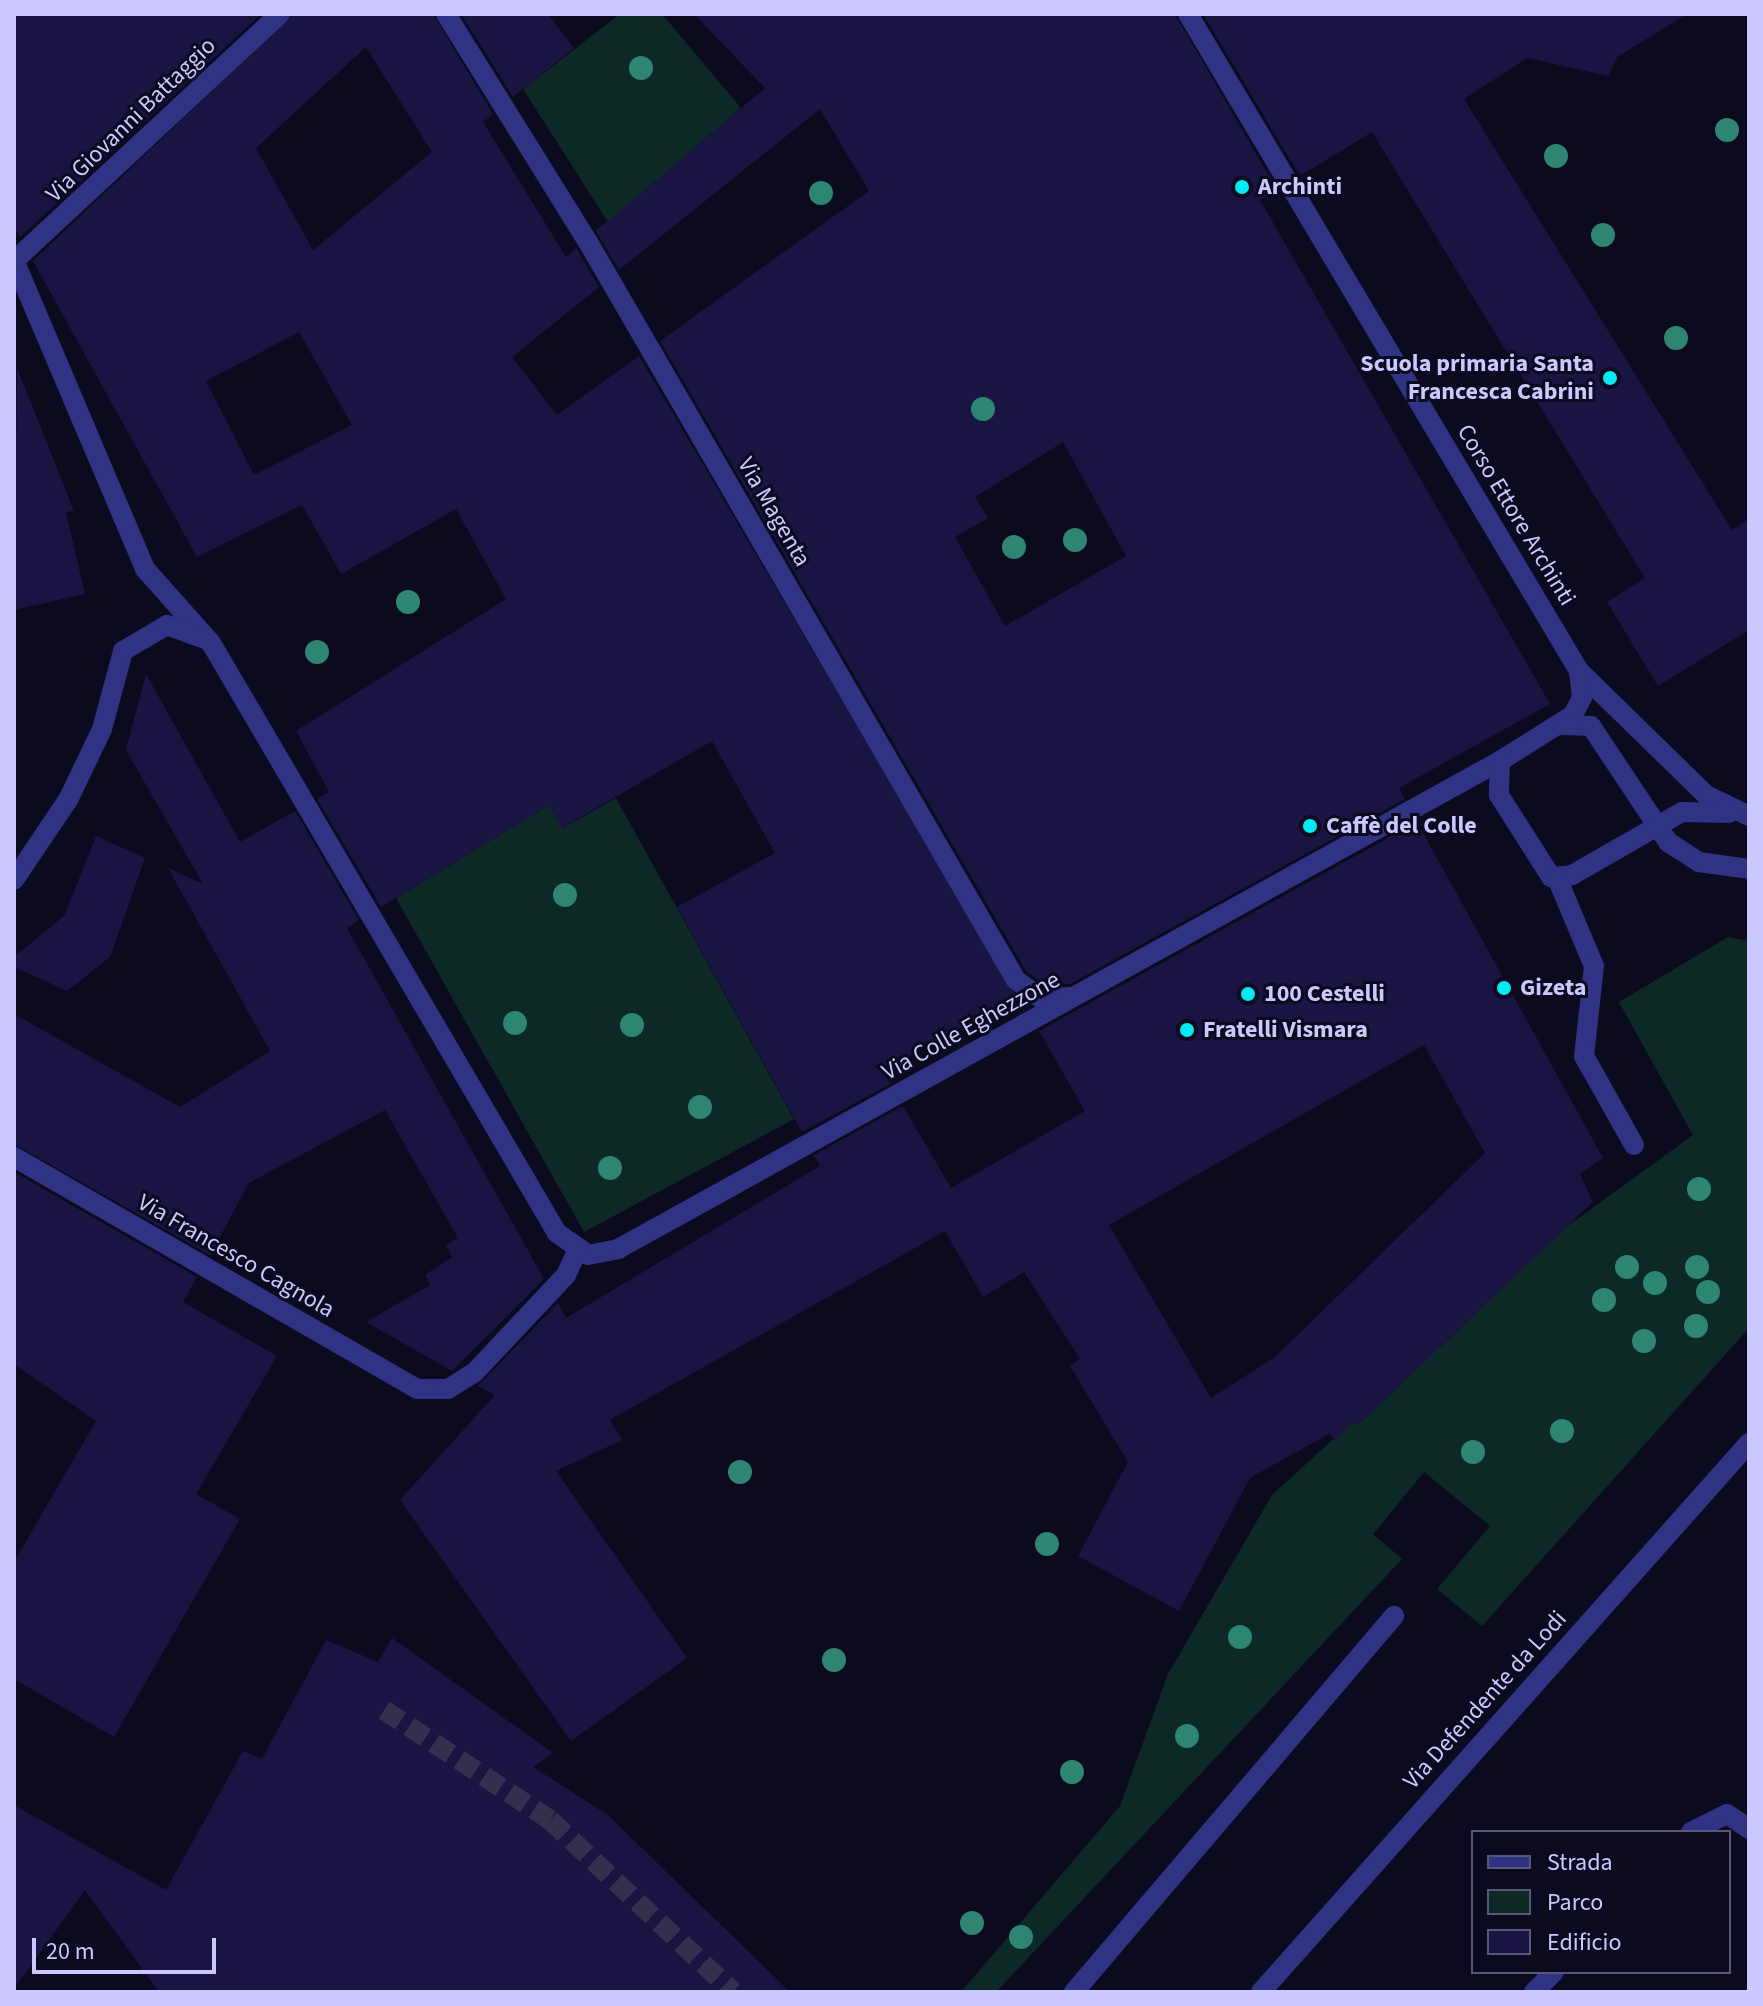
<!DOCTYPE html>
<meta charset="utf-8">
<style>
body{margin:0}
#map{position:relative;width:1763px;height:2006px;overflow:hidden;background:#0c0a1f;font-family:"Source Sans 3",sans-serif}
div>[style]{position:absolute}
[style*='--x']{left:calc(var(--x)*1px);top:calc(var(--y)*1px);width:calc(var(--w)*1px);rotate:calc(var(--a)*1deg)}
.green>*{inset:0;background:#0d2926}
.building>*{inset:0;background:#1a1442}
.minor-tunnel>*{height:20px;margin-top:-10px;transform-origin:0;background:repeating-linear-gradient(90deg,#32304c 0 20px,transparent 0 30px)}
.minor>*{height:20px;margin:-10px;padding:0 10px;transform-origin:10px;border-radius:10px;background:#303383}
.trees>*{width:24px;height:24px;margin:-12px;border-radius:50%;background:#2e8572}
.dots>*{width:22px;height:22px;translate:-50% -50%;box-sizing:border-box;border:4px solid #0c0a1f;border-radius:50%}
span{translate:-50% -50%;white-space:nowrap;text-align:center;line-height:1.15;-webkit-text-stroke:6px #0c0a1f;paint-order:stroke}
.street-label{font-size:24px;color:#cac8ff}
.poi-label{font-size:24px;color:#cac8ff;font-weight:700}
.left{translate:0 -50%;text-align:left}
.right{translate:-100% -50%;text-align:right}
.frame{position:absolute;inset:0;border:16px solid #cac8ff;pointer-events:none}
.legend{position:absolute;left:1471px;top:1830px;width:260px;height:144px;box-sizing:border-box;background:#0c0a1f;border:2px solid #585679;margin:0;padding:10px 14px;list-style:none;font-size:24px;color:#cac8ff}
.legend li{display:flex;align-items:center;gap:16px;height:40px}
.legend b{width:40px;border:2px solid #585679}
.scale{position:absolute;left:32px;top:1938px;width:184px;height:36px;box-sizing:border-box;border:4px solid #cac8ff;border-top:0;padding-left:10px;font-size:24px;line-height:28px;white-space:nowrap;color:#cac8ff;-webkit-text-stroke:6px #0c0a1f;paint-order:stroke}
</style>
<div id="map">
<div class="green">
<i style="clip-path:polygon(620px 14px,662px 14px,741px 108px,608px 222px,523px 89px)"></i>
<i style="clip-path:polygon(616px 798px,794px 1119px,584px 1232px,396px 898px,549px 805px,563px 828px)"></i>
<i style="clip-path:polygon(1728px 937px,1749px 941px,1749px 1328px,1482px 1626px,1437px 1589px,1490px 1526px,1424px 1472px,1373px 1534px,1402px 1559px,996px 1992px,961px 1992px,1120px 1806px,1168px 1674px,1272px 1495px,1352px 1422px,1358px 1425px,1565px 1228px,1693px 1135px,1619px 1002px)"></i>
</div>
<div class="building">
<i style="clip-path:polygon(14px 14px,261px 14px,20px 237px,14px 226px)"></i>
<i style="clip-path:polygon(evenodd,293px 14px,433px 14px,493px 114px,483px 122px,526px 192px,566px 257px,576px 248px,599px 287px,512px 357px,557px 415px,639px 356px,1017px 997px,882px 1071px,890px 1084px,802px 1132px,677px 907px,775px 853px,712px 741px,562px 828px,549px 805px,381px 907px,317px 799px,329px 792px,296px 731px,506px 599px,456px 509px,341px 574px,302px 505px,197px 557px,33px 261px,293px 14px,366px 47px,432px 152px,313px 250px,256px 148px,366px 47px,293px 14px,299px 332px,352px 425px,254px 475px,206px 381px,299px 332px)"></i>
<i style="clip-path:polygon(461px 14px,548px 14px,574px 48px,513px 97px)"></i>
<i style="clip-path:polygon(evenodd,694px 14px,1175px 14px,1277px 190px,1260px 200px,1550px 704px,1399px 788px,1405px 799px,1070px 984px,1045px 985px,1026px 971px,660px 341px,869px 191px,820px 109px,619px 270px,596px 231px,765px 88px,694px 14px,1063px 442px,1126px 556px,1005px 626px,955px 537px,988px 518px,975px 497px,1063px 442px)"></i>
<i style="clip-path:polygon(1203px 14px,1687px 14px,1617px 57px,1608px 76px,1527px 58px,1464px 99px,1732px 530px,1749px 519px,1749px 630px,1658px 686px,1607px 602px,1645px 578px,1372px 132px,1300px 176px)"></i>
<i style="clip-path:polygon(17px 368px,74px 511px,66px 512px,85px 594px,14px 610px)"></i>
<i style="clip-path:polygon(146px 674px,240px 842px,295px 811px,359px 920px,347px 928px,544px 1279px,452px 1371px,366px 1322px,430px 1285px,425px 1275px,452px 1257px,446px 1245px,458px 1238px,385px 1110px,249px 1183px,210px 1255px,14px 1144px,14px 1014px,180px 1107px,270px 1051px,168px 868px,203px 884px,126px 750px)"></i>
<i style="clip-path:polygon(evenodd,1417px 822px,1603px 1158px,1580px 1174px,1593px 1202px,1358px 1425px,1352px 1422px,1336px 1440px,1329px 1434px,1250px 1478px,1179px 1611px,1078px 1556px,1128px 1462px,1070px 1366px,1080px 1359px,1024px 1272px,983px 1297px,945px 1231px,610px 1420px,622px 1440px,556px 1471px,687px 1658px,571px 1741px,400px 1500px,495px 1395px,478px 1386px,558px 1303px,566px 1318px,820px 1166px,814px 1155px,903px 1106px,951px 1188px,1085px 1111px,1039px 1031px,1417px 822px,1424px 1045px,1485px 1153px,1275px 1357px,1211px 1398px,1109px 1225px,1424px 1045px)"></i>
<i style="clip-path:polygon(96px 836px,145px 858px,110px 957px,67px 991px,14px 967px,14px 957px,64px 916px)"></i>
<i style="clip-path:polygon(14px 1172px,197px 1277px,183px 1302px,277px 1356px,196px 1494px,240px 1519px,114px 1737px,14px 1679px,14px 1562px,96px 1421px,14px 1364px)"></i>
<i style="clip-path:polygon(392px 1638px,553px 1753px,533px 1767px,608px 1815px,790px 1992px,159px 1992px,85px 1890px,14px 1989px,14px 1805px,166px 1890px,243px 1751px,262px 1759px,326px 1640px,378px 1662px)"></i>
</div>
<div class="minor-tunnel">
<i style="--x:384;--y:1710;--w:199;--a:33.5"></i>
<i style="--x:550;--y:1820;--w:251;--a:43.2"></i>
</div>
<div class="minor">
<i style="--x:446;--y:14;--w:269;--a:58.1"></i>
<i style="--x:588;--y:242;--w:853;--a:59.89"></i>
<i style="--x:1016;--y:980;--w:31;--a:36"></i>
<i style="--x:1041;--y:998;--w:31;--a:-2"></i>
<i style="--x:1188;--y:14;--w:765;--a:59.24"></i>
<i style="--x:1579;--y:671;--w:177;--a:44.3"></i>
<i style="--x:1706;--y:795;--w:48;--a:26"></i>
<i style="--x:14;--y:260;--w:336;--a:67"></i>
<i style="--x:145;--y:569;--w:99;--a:48.3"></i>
<i style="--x:211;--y:643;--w:684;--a:59.61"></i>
<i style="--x:557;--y:1233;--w:38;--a:35"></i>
<i style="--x:588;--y:1255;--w:31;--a:-11"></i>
<i style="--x:618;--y:1249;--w:1008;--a:-28.96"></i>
<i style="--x:1500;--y:761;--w:86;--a:-32.2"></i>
<i style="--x:1573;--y:715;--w:20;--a:-63"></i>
<i style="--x:1582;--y:697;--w:26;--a:-97"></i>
<i style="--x:14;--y:261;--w:363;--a:-42.9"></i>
<i style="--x:1562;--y:725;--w:29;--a:2"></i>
<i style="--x:1591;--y:726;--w:139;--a:56.4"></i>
<i style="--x:1668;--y:842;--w:37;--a:33"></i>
<i style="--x:1699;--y:862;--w:50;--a:8"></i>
<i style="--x:1500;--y:761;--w:34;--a:92"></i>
<i style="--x:1499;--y:795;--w:97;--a:57.6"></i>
<i style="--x:1551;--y:877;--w:21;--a:-5"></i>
<i style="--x:1572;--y:875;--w:127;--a:-29.8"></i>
<i style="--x:1682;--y:812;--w:47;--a:1.2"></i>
<i style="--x:1557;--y:878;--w:95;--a:67.2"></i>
<i style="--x:1594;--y:966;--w:91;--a:96.3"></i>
<i style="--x:1584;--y:1056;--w:102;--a:60.7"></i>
<i style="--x:14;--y:880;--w:99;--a:-56.1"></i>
<i style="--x:69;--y:798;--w:76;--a:-64.4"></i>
<i style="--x:102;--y:729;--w:81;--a:-74.9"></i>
<i style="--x:123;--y:651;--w:51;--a:-30.6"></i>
<i style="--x:167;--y:625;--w:40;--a:20.2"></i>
<i style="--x:14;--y:1157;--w:465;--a:29.9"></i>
<i style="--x:417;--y:1389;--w:31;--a:0"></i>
<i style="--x:448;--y:1389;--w:31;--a:-32"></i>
<i style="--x:474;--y:1373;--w:134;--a:-46.8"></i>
<i style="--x:566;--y:1275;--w:26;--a:-65"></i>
<i style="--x:1691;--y:1832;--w:40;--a:-26.6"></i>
<i style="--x:1727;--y:1814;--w:27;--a:34"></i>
<i style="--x:1074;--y:1992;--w:494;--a:-49.6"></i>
<i style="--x:1261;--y:1992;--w:735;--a:-48.37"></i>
<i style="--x:1534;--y:1992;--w:28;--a:-45"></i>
</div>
<div class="trees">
<i style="left:641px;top:68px"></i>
<i style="left:1727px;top:130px"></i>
<i style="left:1556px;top:156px"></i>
<i style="left:821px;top:193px"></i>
<i style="left:1603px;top:235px"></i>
<i style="left:1676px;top:338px"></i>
<i style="left:983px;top:409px"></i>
<i style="left:1075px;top:540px"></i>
<i style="left:1014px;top:547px"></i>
<i style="left:408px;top:602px"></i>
<i style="left:317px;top:652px"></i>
<i style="left:565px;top:895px"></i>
<i style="left:515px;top:1023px"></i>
<i style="left:632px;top:1025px"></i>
<i style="left:700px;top:1107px"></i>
<i style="left:610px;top:1168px"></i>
<i style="left:1699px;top:1189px"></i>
<i style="left:1627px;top:1267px"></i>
<i style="left:1697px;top:1267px"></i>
<i style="left:1655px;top:1283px"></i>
<i style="left:1708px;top:1292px"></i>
<i style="left:1604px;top:1300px"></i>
<i style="left:1696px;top:1326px"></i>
<i style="left:1644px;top:1341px"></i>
<i style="left:1562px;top:1431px"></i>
<i style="left:1473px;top:1452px"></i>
<i style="left:740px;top:1472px"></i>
<i style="left:1047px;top:1544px"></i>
<i style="left:1240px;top:1637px"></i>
<i style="left:834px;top:1660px"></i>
<i style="left:1187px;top:1736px"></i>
<i style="left:1072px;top:1772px"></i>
<i style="left:972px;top:1923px"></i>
<i style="left:1021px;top:1937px"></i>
</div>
<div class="dots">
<i style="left:1242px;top:187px;background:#00ecf3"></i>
<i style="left:1610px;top:378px;background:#00ecf3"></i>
<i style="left:1310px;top:826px;background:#00ecf3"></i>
<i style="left:1504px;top:988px;background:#00ecf3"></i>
<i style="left:1248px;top:994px;background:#00ecf3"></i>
<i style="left:1187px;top:1030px;background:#00ecf3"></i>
</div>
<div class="street-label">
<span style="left:131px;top:120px;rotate:-44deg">Via Giovanni Battaggio</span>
<span style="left:774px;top:512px;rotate:60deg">Via Magenta</span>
<span style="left:1516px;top:515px;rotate:59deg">Corso Ettore Archinti</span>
<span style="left:971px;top:1026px;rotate:-29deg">Via Colle Eghezzone</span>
<span style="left:236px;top:1256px;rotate:30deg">Via Francesco Cagnola</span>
<span style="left:1485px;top:1700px;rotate:-48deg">Via Defendente da Lodi</span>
</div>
<div class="poi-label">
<span class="left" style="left:1258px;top:187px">Archinti</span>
<span class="right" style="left:1594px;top:378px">Scuola primaria Santa<br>Francesca Cabrini</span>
<span class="left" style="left:1326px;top:826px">Caffè del Colle</span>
<span class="left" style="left:1520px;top:988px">Gizeta</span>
<span class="left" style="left:1264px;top:994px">100 Cestelli</span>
<span class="left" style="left:1203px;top:1030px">Fratelli Vismara</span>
</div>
<div class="frame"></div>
<ul class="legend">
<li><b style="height:10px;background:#303383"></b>Strada</li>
<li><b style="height:22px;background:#0d2926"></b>Parco</li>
<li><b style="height:22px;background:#1a1442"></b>Edificio</li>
</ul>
<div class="scale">20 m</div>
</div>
